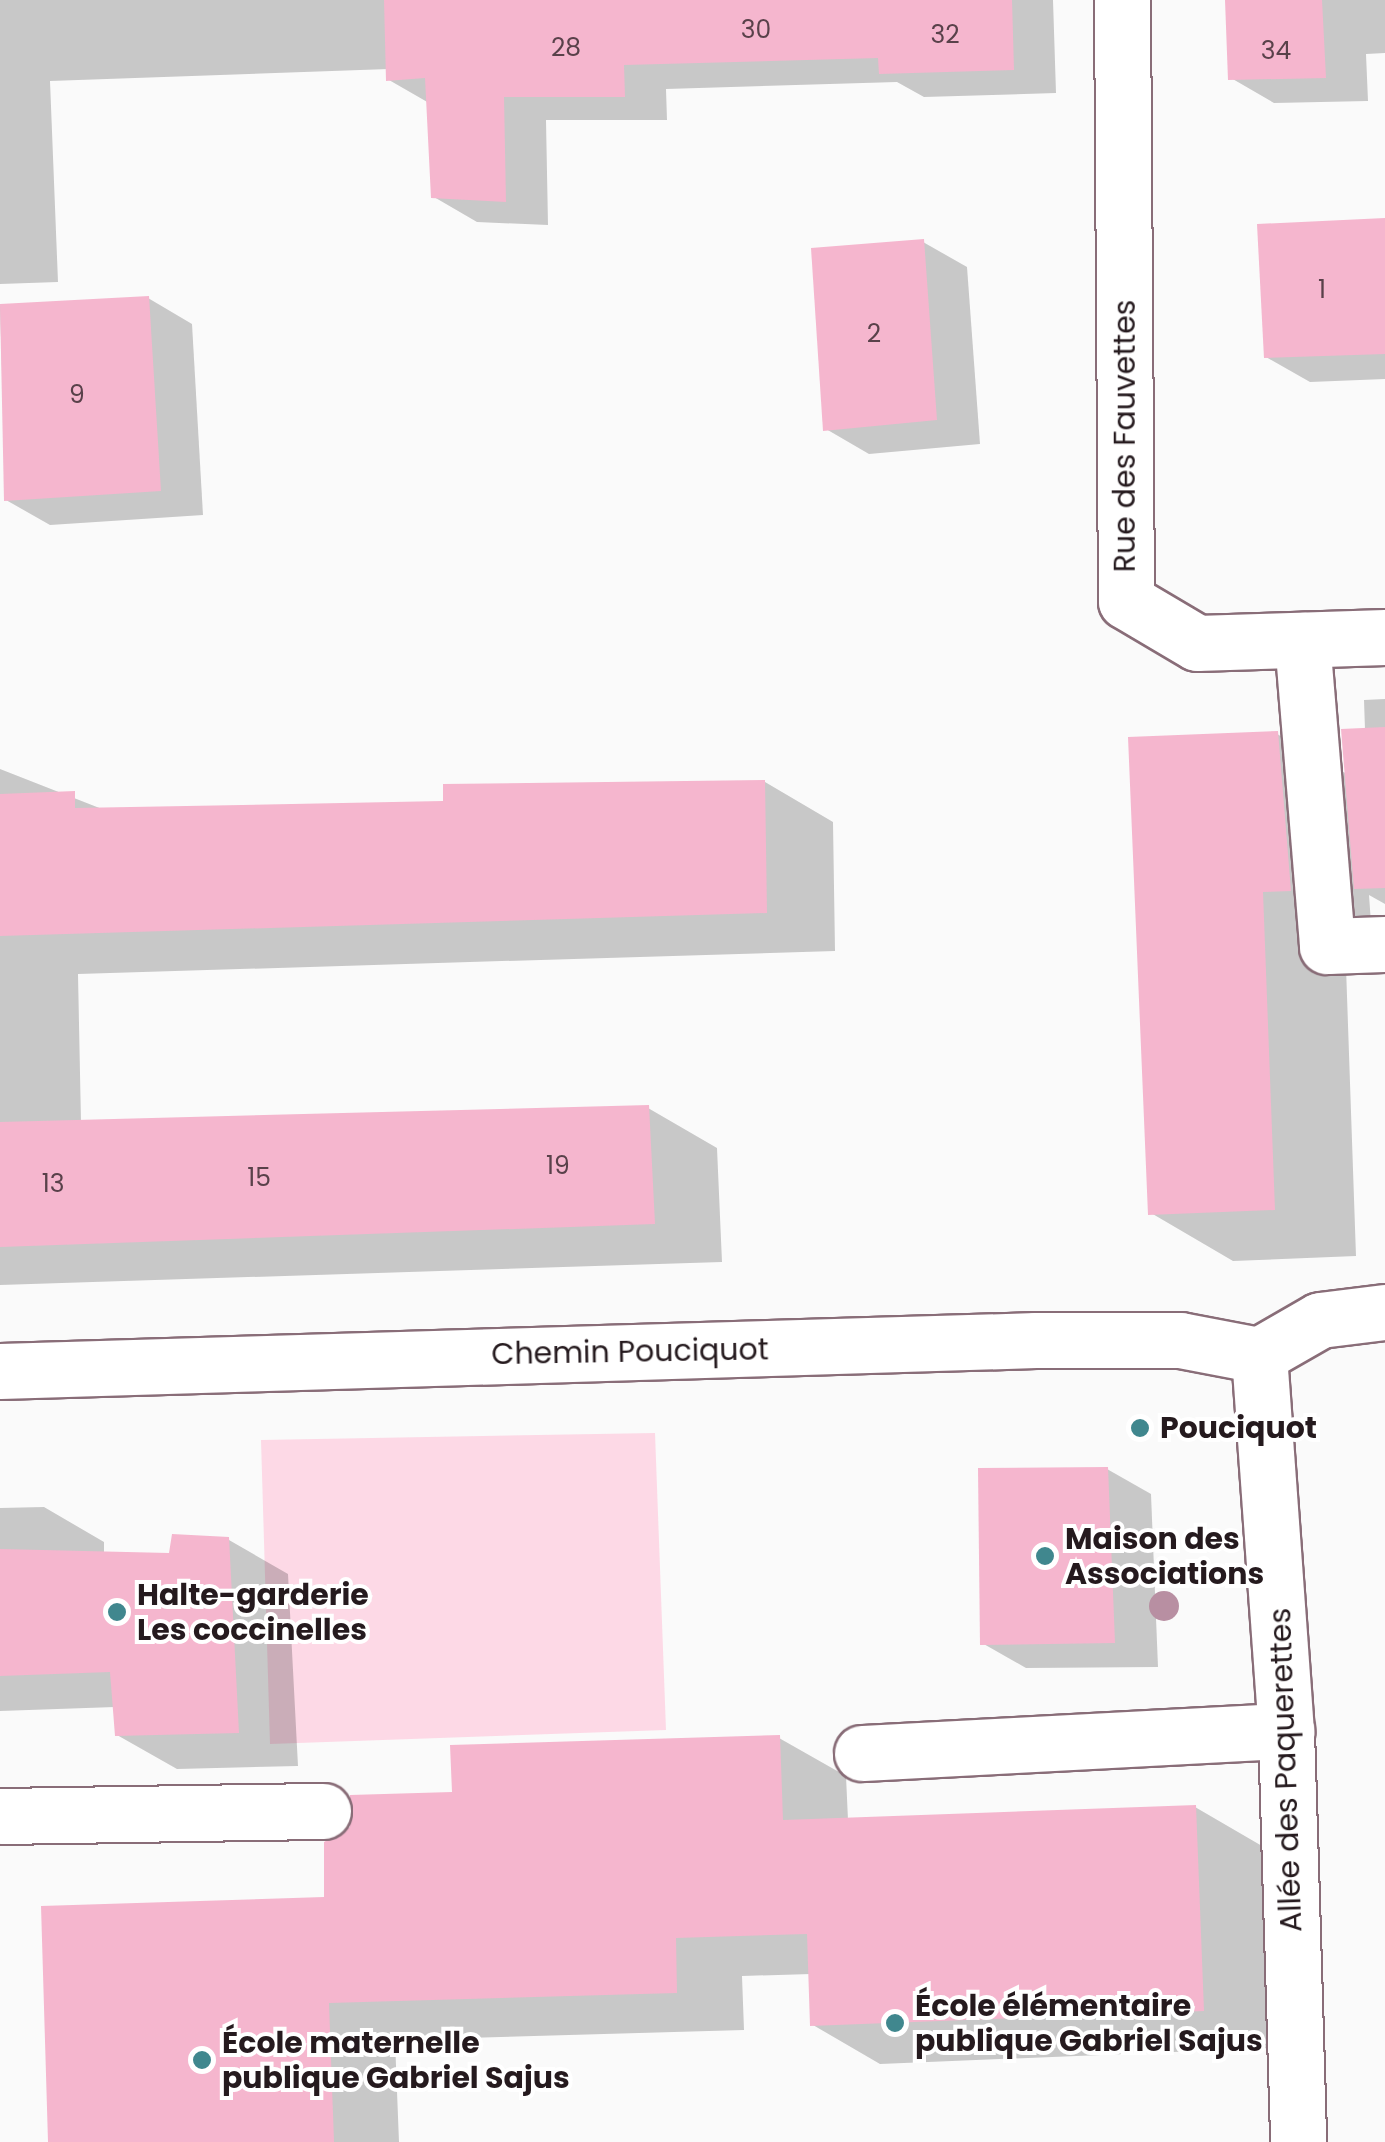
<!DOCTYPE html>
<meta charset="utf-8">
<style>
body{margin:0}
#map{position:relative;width:1385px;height:2142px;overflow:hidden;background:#fafafa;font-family:Poppins,sans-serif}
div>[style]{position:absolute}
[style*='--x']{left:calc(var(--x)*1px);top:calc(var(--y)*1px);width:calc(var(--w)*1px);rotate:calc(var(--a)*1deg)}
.green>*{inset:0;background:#fdd9e6}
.shadow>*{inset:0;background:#0003}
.building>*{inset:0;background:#f5b6ce}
.roads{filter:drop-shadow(2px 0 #896d78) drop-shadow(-2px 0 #896d78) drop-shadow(0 2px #896d78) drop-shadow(0 -2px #896d78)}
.minor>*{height:55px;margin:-27.5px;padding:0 27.5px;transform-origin:27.5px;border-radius:27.5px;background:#fff}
.trees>*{width:30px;height:30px;margin:-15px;border-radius:50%;background:#b88fa2}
.dots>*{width:28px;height:28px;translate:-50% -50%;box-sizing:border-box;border:5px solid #fff;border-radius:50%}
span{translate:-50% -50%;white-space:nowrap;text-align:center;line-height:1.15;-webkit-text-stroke:8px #fff;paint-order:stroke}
.number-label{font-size:25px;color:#59414a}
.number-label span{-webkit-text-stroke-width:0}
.street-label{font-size:30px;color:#251a1e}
.poi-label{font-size:30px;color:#251a1e;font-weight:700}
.left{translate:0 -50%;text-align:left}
</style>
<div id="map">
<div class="green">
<i style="clip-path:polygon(655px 1433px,666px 1730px,270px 1744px,261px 1440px)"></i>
</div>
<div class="shadow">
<i style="clip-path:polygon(0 0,1053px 0,1056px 93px,924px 97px,897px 82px,666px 89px,667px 120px,546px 120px,548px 225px,477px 222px,434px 197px,429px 103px,389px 80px,389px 69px,50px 81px,58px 282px,0 284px)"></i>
<i style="clip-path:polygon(1228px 0,1385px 0,1385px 53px,1366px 54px,1368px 101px,1274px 103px,1231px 78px)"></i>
<i style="clip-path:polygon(1385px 220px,1385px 379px,1310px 382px,1266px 357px)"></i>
<i style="clip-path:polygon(923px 242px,967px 267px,980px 444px,869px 454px,826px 429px)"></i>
<i style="clip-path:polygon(148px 298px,192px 324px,203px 515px,50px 525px,6px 500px,0 306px)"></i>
<i style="clip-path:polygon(1385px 699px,1385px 904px,1369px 895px,1372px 937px,1345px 938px,1356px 1256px,1233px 1261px,1151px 1213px,1277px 734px,1347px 774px,1365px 730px,1364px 700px)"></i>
<i style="clip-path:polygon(0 769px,102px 809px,446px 803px,765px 782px,833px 822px,835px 951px,78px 974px,81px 1122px,648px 1108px,717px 1148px,722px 1262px,0 1285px)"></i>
<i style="clip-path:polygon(1107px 1469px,1151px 1494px,1158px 1667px,1026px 1668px,982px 1643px)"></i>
<i style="clip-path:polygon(44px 1507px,104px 1542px,104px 1554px,171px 1555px,229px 1540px,288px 1574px,298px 1766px,177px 1769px,117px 1735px,115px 1707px,0 1711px,0 1508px)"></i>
<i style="clip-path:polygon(779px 1738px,846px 1776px,848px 1820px,1195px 1807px,1262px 1846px,1271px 2048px,880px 2064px,813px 2025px,811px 1974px,742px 1976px,744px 2030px,395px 2040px,399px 2142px,50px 2142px,455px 1795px)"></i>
</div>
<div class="building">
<i style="clip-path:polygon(384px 0,1012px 0,1014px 70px,879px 74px,878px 58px,624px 65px,625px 97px,504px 97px,506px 202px,431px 198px,425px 78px,386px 81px)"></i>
<i style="clip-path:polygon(1225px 0,1322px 0,1326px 78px,1228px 80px)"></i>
<i style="clip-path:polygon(1385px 218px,1385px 354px,1264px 358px,1257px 224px)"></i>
<i style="clip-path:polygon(924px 239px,937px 420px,823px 431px,811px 248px)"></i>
<i style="clip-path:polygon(149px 296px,161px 491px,4px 501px,0 304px)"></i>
<i style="clip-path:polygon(1385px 727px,1385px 888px,1354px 889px,1341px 729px)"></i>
<i style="clip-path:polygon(1278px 731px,1291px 891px,1263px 892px,1275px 1210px,1148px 1215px,1128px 737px)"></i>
<i style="clip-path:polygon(765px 780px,767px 913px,0 936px,0 794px,75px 791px,75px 808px,242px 805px,443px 801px,443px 784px)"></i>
<i style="clip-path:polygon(649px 1105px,655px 1224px,0 1247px,0 1122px)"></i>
<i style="clip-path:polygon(1108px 1467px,1115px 1643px,980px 1645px,978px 1468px)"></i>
<i style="clip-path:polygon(172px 1534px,229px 1537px,239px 1733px,115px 1736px,110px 1672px,0 1676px,0 1549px,169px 1553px)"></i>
<i style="clip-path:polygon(780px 1735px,783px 1820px,1196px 1805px,1204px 2011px,810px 2026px,807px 1934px,676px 1938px,677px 1993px,329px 2003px,334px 2142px,48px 2142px,41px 1906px,324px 1897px,324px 1842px,350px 1827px,350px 1795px,452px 1792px,450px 1745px)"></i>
</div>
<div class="roads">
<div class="minor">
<i style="--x:1122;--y:0;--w:601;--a:89.62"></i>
<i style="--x:1126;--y:601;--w:82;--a:30.6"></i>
<i style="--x:1197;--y:643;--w:188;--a:-1.8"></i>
<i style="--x:1302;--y:640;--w:307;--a:85.3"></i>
<i style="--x:1327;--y:946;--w:58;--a:-2"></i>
<i style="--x:1259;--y:1355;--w:377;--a:85.9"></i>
<i style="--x:1286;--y:1731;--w:411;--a:88.3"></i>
<i style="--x:1259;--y:1355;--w:70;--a:-29.8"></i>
<i style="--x:1320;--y:1320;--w:65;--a:-7"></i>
<i style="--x:0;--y:1371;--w:1036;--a:-1.71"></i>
<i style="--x:1036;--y:1340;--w:144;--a:0"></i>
<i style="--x:1180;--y:1340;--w:80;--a:10.8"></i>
<i style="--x:862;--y:1753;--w:425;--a:-3"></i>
<i style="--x:0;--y:1816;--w:323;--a:-0.9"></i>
</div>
</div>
<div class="trees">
<i style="left:1164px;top:1606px"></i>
</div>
<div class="dots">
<i style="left:1140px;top:1428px;background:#40878e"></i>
<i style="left:1045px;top:1556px;background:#40878e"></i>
<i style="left:117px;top:1612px;background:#40878e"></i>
<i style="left:895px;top:2023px;background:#40878e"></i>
<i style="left:202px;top:2060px;background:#40878e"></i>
</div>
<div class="number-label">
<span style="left:756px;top:30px">30</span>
<span style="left:945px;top:35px">32</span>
<span style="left:566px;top:48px">28</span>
<span style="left:1276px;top:51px">34</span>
<span style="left:1322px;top:290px">1</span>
<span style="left:874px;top:334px">2</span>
<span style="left:77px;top:395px">9</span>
<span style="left:558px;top:1166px">19</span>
<span style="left:259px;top:1178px">15</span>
<span style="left:53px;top:1184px">13</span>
</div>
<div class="street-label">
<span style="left:1125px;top:436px;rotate:-90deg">Rue des Fauvettes</span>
<span style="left:630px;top:1352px;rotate:-1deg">Chemin Pouciquot</span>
<span style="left:1286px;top:1770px;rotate:-92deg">Allée des Paquerettes</span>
</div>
<div class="poi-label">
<span class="left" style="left:1160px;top:1428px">Pouciquot</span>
<span class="left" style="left:1065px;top:1556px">Maison des<br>Associations</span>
<span class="left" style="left:137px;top:1612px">Halte-garderie<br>Les coccinelles</span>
<span class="left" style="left:915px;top:2023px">École élémentaire<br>publique Gabriel Sajus</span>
<span class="left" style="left:222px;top:2060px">École maternelle<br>publique Gabriel Sajus</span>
</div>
</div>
